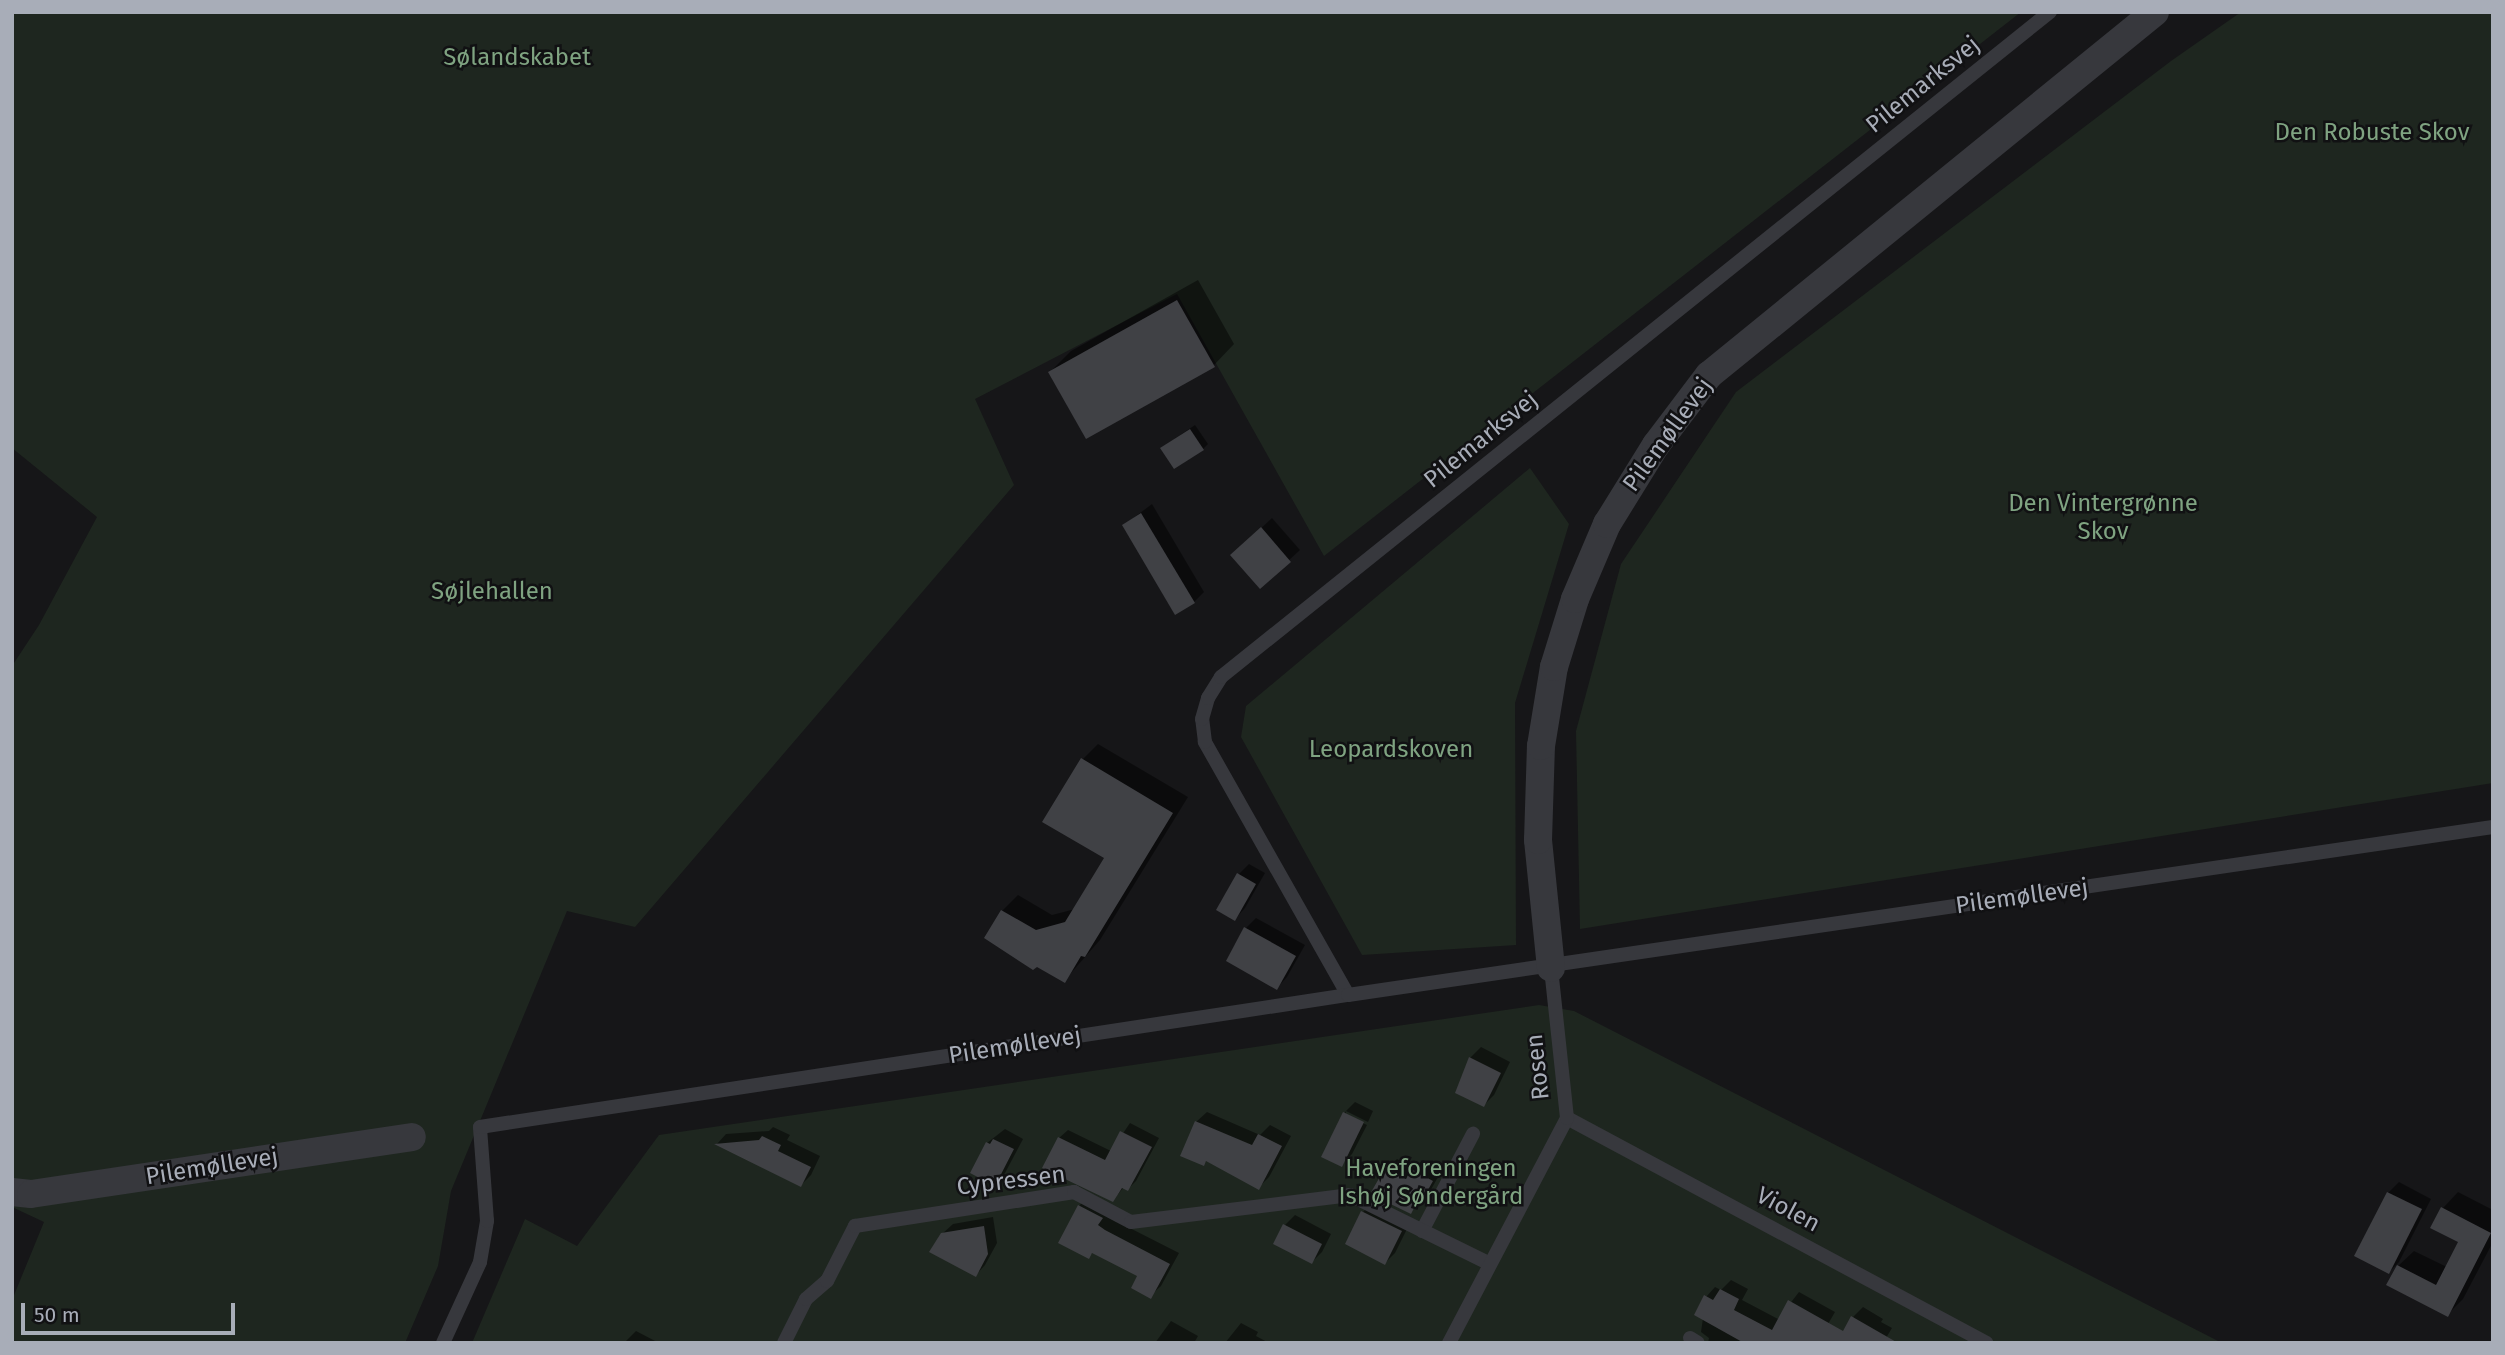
<!DOCTYPE html>
<meta charset="utf-8">
<style>
body{margin:0}
#map{position:relative;width:2505px;height:1355px;overflow:hidden;background:#161618;font-family:"Fira Sans",sans-serif}
div>[style]{position:absolute}
[style*='--x']{left:calc(var(--x)*1px);top:calc(var(--y)*1px);width:calc(var(--w)*1px);rotate:calc(var(--a)*1deg)}
.green>*{inset:0;background:#1e261f}
.shadow>*{inset:0;background:#0007}
.building>*{inset:0;background:#404145}
.lane>*{height:14px;margin:-7px;padding:0 7px;transform-origin:7px;border-radius:7px;background:#37383d}
.street>*{height:28px;margin:-14px;padding:0 14px;transform-origin:14px;border-radius:14px;background:#37383d}
span{translate:-50% -50%;white-space:nowrap;text-align:center;line-height:1.15;-webkit-text-stroke:5px #111113;paint-order:stroke}
.park-label{font-size:24px;color:#7fa381}
.street-label{font-size:24px;color:#a8adb8}
.frame{position:absolute;inset:0;border:14px solid #a8adb8;pointer-events:none}
.scale{position:absolute;left:21px;top:1303px;width:214px;height:32px;box-sizing:border-box;border:4px solid #a8adb8;border-top:0;padding-left:9px;font-size:21px;line-height:24px;white-space:nowrap;color:#a8adb8;-webkit-text-stroke:5px #111113;paint-order:stroke}
</style>
<div id="map">
<div class="green">
<i style="clip-path:polygon(12px 12px,2021px 12px,1324px 556px,1177px 294px,975px 399px,1014px 485px,635px 927px,567px 911px,451px 1191px,438px 1266px,405px 1343px,12px 1343px,12px 1300px,44px 1222px,12px 1207px,12px 666px,39px 625px,97px 517px,12px 448px)"></i>
<i style="clip-path:polygon(2241px 12px,2493px 12px,2493px 783px,1580px 929px,1576px 731px,1621px 564px,1736px 392px,2171px 61px)"></i>
<i style="clip-path:polygon(1530px 468px,1569px 524px,1515px 703px,1516px 945px,1362px 955px,1241px 737px,1246px 706px)"></i>
<i style="clip-path:polygon(1539px 1005px,1574px 1011px,2222px 1343px,472px 1343px,525px 1219px,577px 1246px,659px 1135px)"></i>
</div>
<div class="shadow">
<i style="clip-path:polygon(1198px 280px,1234px 344px,1214px 365px,1050px 372px,1071px 351px)"></i>
<i style="clip-path:polygon(1195px 425px,1208px 444px,1203px 449px,1167px 444px)"></i>
<i style="clip-path:polygon(1152px 504px,1204px 592px,1194px 602px,1124px 525px)"></i>
<i style="clip-path:polygon(1272px 518px,1300px 550px,1260px 587px,1243px 545px)"></i>
<i style="clip-path:polygon(1098px 744px,1188px 797px,1100px 940px,1064px 981px,1002px 911px,1018px 895px,1052px 915px,1075px 909px,1106px 858px,1082px 760px)"></i>
<i style="clip-path:polygon(1249px 864px,1265px 873px,1245px 908px,1235px 919px,1239px 874px)"></i>
<i style="clip-path:polygon(1256px 918px,1305px 945px,1287px 977px,1277px 988px,1246px 928px)"></i>
<i style="clip-path:polygon(1481px 1047px,1510px 1062px,1494px 1095px,1484px 1105px,1470px 1058px)"></i>
<i style="clip-path:polygon(1355px 1102px,1373px 1111px,1368px 1122px,1346px 1111px)"></i>
<i style="clip-path:polygon(1346px 1111px,1346px 1115px,1367px 1125px,1352px 1154px,1342px 1164px,1323px 1156px)"></i>
<i style="clip-path:polygon(1207px 1112px,1260px 1135px,1270px 1125px,1291px 1136px,1269px 1177px,1258px 1188px,1207px 1160px,1203px 1164px,1196px 1122px)"></i>
<i style="clip-path:polygon(1130px 1123px,1159px 1138px,1136px 1181px,1128px 1189px,1124px 1187px,1113px 1200px,1059px 1138px,1068px 1130px,1111px 1151px)"></i>
<i style="clip-path:polygon(773px 1127px,790px 1135px,787px 1140px,820px 1156px,811px 1175px,801px 1185px,717px 1144px,726px 1134px,769px 1131px)"></i>
<i style="clip-path:polygon(1005px 1129px,1023px 1139px,1005px 1173px,995px 1184px,987px 1143px)"></i>
<i style="clip-path:polygon(1397px 1159px,1414px 1168px,1423px 1160px,1442px 1170px,1429px 1193px,1410px 1212px,1386px 1169px)"></i>
<i style="clip-path:polygon(2399px 1182px,2431px 1199px,2399px 1262px,2389px 1272px,2388px 1193px)"></i>
<i style="clip-path:polygon(2458px 1192px,2493px 1210px,2493px 1242px,2463px 1299px,2447px 1315px,2398px 1266px,2414px 1251px,2447px 1267px,2460px 1242px,2433px 1227px,2443px 1208px)"></i>
<i style="clip-path:polygon(1089px 1195px,1116px 1221px,1179px 1253px,1161px 1286px,1150px 1296px,1139px 1276px,1093px 1252px,1088px 1257px,1079px 1206px)"></i>
<i style="clip-path:polygon(1373px 1202px,1411px 1221px,1395px 1253px,1385px 1263px,1363px 1212px)"></i>
<i style="clip-path:polygon(1295px 1215px,1331px 1234px,1322px 1252px,1312px 1262px,1285px 1225px)"></i>
<i style="clip-path:polygon(993px 1217px,997px 1243px,985px 1265px,976px 1275px,942px 1234px,953px 1224px)"></i>
<i style="clip-path:polygon(1731px 1280px,1748px 1289px,1742px 1300px,1778px 1319px,1799px 1292px,1835px 1312px,1817px 1343px,1708px 1343px,1709px 1338px,1701px 1332px,1706px 1297px,1715px 1287px,1721px 1290px)"></i>
<i style="clip-path:polygon(1863px 1307px,1883px 1319px,1881px 1322px,1892px 1328px,1883px 1343px,1853px 1317px)"></i>
<i style="clip-path:polygon(1171px 1321px,1198px 1336px,1194px 1343px,1155px 1343px)"></i>
<i style="clip-path:polygon(1241px 1323px,1258px 1332px,1256px 1336px,1269px 1343px,1225px 1343px)"></i>
<i style="clip-path:polygon(636px 1331px,659px 1343px,624px 1343px)"></i>
</div>
<div class="building">
<i style="clip-path:polygon(1177px 300px,1215px 367px,1086px 439px,1048px 372px)"></i>
<i style="clip-path:polygon(1190px 429px,1204px 450px,1174px 469px,1160px 448px)"></i>
<i style="clip-path:polygon(1141px 513px,1195px 603px,1175px 615px,1122px 525px)"></i>
<i style="clip-path:polygon(1261px 527px,1291px 562px,1260px 589px,1230px 555px)"></i>
<i style="clip-path:polygon(1081px 758px,1173px 813px,1085px 957px,1081px 956px,1065px 983px,1037px 967px,1033px 970px,984px 938px,1001px 910px,1036px 930px,1065px 922px,1104px 858px,1042px 822px)"></i>
<i style="clip-path:polygon(1237px 873px,1256px 884px,1235px 921px,1216px 910px)"></i>
<i style="clip-path:polygon(1244px 927px,1296px 956px,1277px 990px,1226px 961px)"></i>
<i style="clip-path:polygon(1469px 1057px,1501px 1073px,1484px 1107px,1455px 1093px)"></i>
<i style="clip-path:polygon(1343px 1112px,1364px 1122px,1342px 1167px,1321px 1157px)"></i>
<i style="clip-path:polygon(1195px 1121px,1252px 1145px,1258px 1134px,1282px 1146px,1259px 1190px,1206px 1161px,1204px 1166px,1180px 1156px)"></i>
<i style="clip-path:polygon(1120px 1131px,1152px 1147px,1128px 1191px,1122px 1188px,1113px 1202px,1042px 1168px,1058px 1137px,1105px 1160px)"></i>
<i style="clip-path:polygon(762px 1136px,781px 1145px,778px 1151px,811px 1167px,801px 1187px,714px 1144px,759px 1140px)"></i>
<i style="clip-path:polygon(993px 1139px,1014px 1149px,995px 1186px,970px 1173px,986px 1142px,990px 1144px)"></i>
<i style="clip-path:polygon(1385px 1168px,1406px 1179px,1411px 1169px,1433px 1181px,1419px 1206px,1416px 1204px,1411px 1214px,1370px 1194px)"></i>
<i style="clip-path:polygon(2387px 1192px,2422px 1209px,2389px 1274px,2354px 1256px)"></i>
<i style="clip-path:polygon(1078px 1205px,1103px 1218px,1098px 1225px,1105px 1230px,1170px 1264px,1151px 1299px,1131px 1288px,1137px 1276px,1092px 1253px,1089px 1259px,1058px 1243px)"></i>
<i style="clip-path:polygon(2441px 1207px,2491px 1233px,2448px 1317px,2386px 1285px,2397px 1265px,2436px 1285px,2458px 1242px,2430px 1228px)"></i>
<i style="clip-path:polygon(1361px 1211px,1402px 1231px,1385px 1265px,1345px 1244px)"></i>
<i style="clip-path:polygon(1283px 1224px,1322px 1244px,1312px 1264px,1273px 1244px)"></i>
<i style="clip-path:polygon(984px 1226px,988px 1254px,976px 1277px,929px 1252px,941px 1233px)"></i>
<i style="clip-path:polygon(1720px 1289px,1739px 1299px,1734px 1310px,1772px 1330px,1788px 1300px,1843px 1331px,1851px 1316px,1898px 1343px,1744px 1343px,1694px 1315px,1704px 1295px,1713px 1300px)"></i>
</div>
<div class="lane">
<i style="--x:1348;--y:995;--w:291;--a:-119.5"></i>
<i style="--x:1205;--y:742;--w:23;--a:-97"></i>
<i style="--x:1202;--y:719;--w:22;--a:-74"></i>
<i style="--x:1208;--y:698;--w:25;--a:-58"></i>
<i style="--x:1221;--y:677;--w:1063;--a:-38.74"></i>
<i style="--x:1567;--y:1118;--w:476;--a:28.2"></i>
<i style="--x:1422;--y:1231;--w:110;--a:-62.3"></i>
<i style="--x:1690;--y:1338;--w:9;--a:32"></i>
<i style="--x:443;--y:1343;--w:89;--a:-65.4"></i>
<i style="--x:480;--y:1262;--w:42;--a:-80.3"></i>
<i style="--x:487;--y:1221;--w:94;--a:-94.3"></i>
<i style="--x:480;--y:1127;--w:878;--a:-8.65"></i>
<i style="--x:1348;--y:995;--w:1157;--a:-8.35"></i>
<i style="--x:784;--y:1343;--w:49;--a:-63.4"></i>
<i style="--x:806;--y:1299;--w:28;--a:-41"></i>
<i style="--x:827;--y:1281;--w:62;--a:-63"></i>
<i style="--x:855;--y:1226;--w:222;--a:-8.8"></i>
<i style="--x:1074;--y:1192;--w:64;--a:27.8"></i>
<i style="--x:1131;--y:1222;--w:221;--a:-7"></i>
<i style="--x:1350;--y:1195;--w:156;--a:26.2"></i>
<i style="--x:1449;--y:1343;--w:254;--a:-62.3"></i>
<i style="--x:1567;--y:1118;--w:151;--a:-96.1"></i>
</div>
<div class="street">
<i style="--x:1551;--y:968;--w:129;--a:-95.8"></i>
<i style="--x:1538;--y:840;--w:94;--a:-88.2"></i>
<i style="--x:1541;--y:746;--w:80;--a:-80.7"></i>
<i style="--x:1554;--y:667;--w:71;--a:-72.8"></i>
<i style="--x:1575;--y:599;--w:82;--a:-66.9"></i>
<i style="--x:1607;--y:524;--w:93;--a:-58.2"></i>
<i style="--x:1656;--y:445;--w:88;--a:-52.9"></i>
<i style="--x:1709;--y:375;--w:575;--a:-39.14"></i>
<i style="--x:12;--y:1192;--w:19;--a:6"></i>
<i style="--x:31;--y:1194;--w:385;--a:-8.5"></i>
</div>
<div class="park-label">
<span style="left:517px;top:58px">Sølandskabet</span>
<span style="left:2372px;top:133px">Den Robuste Skov</span>
<span style="left:2103px;top:518px">Den Vintergrønne<br>Skov</span>
<span style="left:492px;top:592px">Søjlehallen</span>
<span style="left:1391px;top:750px">Leopardskoven</span>
<span style="left:1431px;top:1183px">Haveforeningen<br>Ishøj Søndergård</span>
</div>
<div class="street-label">
<span style="left:1923px;top:85px;rotate:-39deg">Pilemarksvej</span>
<span style="left:1668px;top:435px;rotate:-54deg">Pilemøllevej</span>
<span style="left:1481px;top:440px;rotate:-39deg">Pilemarksvej</span>
<span style="left:2022px;top:897px;rotate:-8deg">Pilemøllevej</span>
<span style="left:1015px;top:1046px;rotate:-9deg">Pilemøllevej</span>
<span style="left:1538px;top:1067px;rotate:-96deg">Rosen</span>
<span style="left:212px;top:1167px;rotate:-9deg">Pilemøllevej</span>
<span style="left:1011px;top:1181px;rotate:-7deg">Cypressen</span>
<span style="left:1788px;top:1210px;rotate:28deg">Violen</span>
</div>
<div class="frame"></div>
<div class="scale">50 m</div>
</div>
